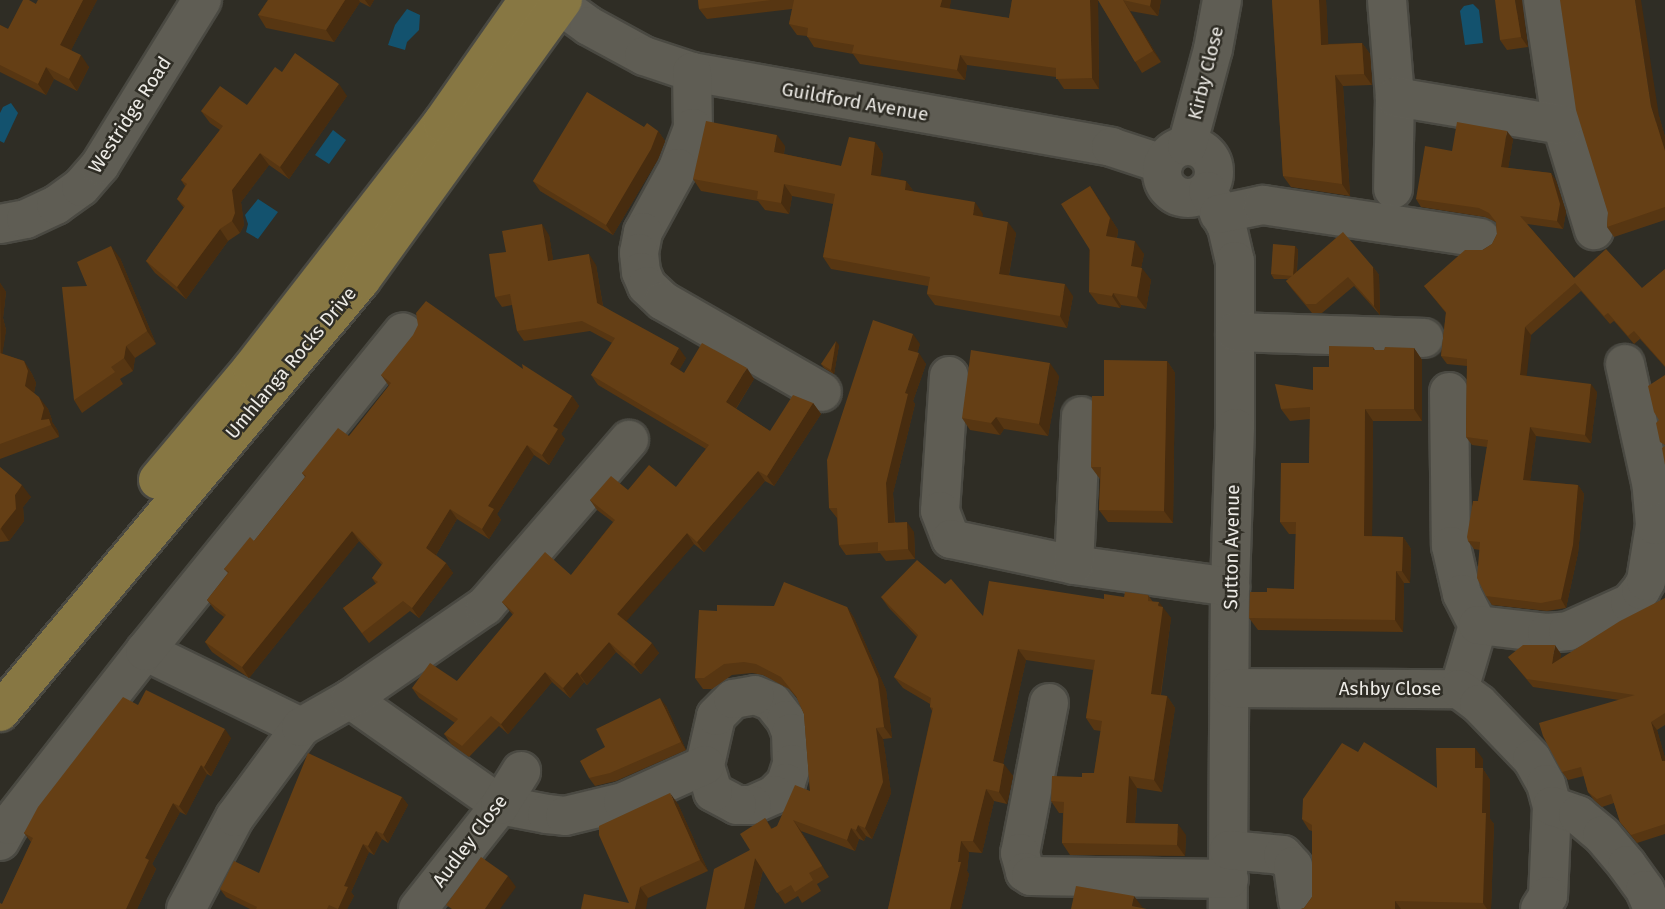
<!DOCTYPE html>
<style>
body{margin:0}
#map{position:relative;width:1665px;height:909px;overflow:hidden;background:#2f2d25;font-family:"Fira Sans",sans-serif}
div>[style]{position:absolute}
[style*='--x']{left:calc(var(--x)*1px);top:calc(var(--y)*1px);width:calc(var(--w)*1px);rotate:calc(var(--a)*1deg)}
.water>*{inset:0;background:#13526e}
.roads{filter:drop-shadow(2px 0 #4a4942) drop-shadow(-2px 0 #4a4942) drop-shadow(0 2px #4a4942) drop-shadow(0 -2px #4a4942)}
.minor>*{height:38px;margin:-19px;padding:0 19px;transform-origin:19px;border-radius:19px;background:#5f5d54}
.minor>.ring{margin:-19px;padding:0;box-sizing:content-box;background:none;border:38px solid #5f5d54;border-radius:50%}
.major>*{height:38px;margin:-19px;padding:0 19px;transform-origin:19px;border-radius:19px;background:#877743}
.wall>*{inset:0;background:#573612}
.shaded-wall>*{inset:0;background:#472c0f}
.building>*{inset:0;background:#653f15}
span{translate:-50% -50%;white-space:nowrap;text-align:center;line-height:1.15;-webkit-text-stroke:5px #2f2d25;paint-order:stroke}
.street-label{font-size:19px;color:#edebe6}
</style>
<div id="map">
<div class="water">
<i style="clip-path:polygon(1473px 4px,1479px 10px,1483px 43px,1465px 45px,1460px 11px,1464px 6px)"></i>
<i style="clip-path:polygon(407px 9px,420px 15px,419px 30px,407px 42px,405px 50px,388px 45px,395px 25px)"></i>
<i style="clip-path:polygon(11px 103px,18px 113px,4px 143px,0 141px,0 113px,3px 107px)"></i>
<i style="clip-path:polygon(333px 130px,346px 140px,329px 164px,315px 155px)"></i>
<i style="clip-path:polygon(258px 199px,278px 212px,258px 239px,246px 232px,248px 224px,245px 215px)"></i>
</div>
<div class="roads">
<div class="minor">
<i style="--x:553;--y:0;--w:44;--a:35.8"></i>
<i style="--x:589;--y:26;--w:63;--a:28.6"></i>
<i style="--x:644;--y:56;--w:51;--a:18.4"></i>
<i style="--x:692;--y:72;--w:426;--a:10.1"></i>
<i style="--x:1111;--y:147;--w:55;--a:18.1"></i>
<i style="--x:1387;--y:0;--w:97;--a:85.3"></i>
<i style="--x:1395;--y:97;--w:92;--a:91.2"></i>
<i style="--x:1543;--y:0;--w:126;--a:81.4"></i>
<i style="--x:1562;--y:125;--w:110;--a:73.1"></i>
<i style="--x:692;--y:72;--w:56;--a:89"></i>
<i style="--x:693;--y:128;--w:43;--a:110.6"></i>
<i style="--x:678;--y:168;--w:73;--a:118.7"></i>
<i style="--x:643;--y:232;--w:21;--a:101"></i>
<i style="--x:639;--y:253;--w:19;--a:84"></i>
<i style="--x:641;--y:272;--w:15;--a:67"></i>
<i style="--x:647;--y:286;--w:22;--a:43"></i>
<i style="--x:663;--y:301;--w:183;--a:29.8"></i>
<i style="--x:1395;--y:97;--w:169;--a:9.5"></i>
<i class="ring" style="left:1162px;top:146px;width:14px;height:14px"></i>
<i style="--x:1187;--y:146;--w:100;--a:-75"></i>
<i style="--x:1213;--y:49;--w:50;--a:-79.6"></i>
<i style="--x:1208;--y:191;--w:41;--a:62.2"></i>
<i style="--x:1227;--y:227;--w:35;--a:77"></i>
<i style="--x:1235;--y:261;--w:167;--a:90"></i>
<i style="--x:1235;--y:428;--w:159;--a:91.8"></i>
<i style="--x:1230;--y:587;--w:322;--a:90.4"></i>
<i style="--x:1219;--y:214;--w:45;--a:-11.6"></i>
<i style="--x:1263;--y:205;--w:220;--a:8.6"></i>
<i style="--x:0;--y:224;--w:26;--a:-11"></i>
<i style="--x:26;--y:219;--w:33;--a:-25"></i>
<i style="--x:56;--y:205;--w:31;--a:-36"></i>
<i style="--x:81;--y:187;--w:29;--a:-49"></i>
<i style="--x:100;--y:165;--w:194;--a:-58.3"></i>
<i style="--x:1235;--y:332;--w:189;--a:1.8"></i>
<i style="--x:949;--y:376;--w:135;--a:93.8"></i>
<i style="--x:940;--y:511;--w:30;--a:69"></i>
<i style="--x:951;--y:539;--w:126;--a:11.9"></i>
<i style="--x:1074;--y:565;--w:158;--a:8"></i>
<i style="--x:1449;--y:392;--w:154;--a:89.3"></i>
<i style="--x:1451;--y:546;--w:49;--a:77.1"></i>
<i style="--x:1462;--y:594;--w:35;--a:63"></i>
<i style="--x:1478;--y:625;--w:67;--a:106.5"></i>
<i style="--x:1074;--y:565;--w:149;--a:-87.3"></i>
<i style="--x:1478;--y:625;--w:69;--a:6.6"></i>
<i style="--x:1547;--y:633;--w:21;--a:-5"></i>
<i style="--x:1568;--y:631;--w:68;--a:-24.3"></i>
<i style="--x:1630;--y:603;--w:17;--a:-50"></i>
<i style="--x:1641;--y:590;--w:10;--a:-61"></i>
<i style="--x:1646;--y:581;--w:57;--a:-80.9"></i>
<i style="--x:1655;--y:525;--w:38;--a:-95"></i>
<i style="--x:1652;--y:487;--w:126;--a:-102.4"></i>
<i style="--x:145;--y:651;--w:174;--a:26"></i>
<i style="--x:1231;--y:688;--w:228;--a:0.3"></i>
<i style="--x:1459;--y:689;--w:25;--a:37"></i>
<i style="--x:1479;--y:704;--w:76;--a:46.1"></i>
<i style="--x:1532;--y:759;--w:29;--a:61"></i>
<i style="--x:1546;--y:784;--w:23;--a:75"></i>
<i style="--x:1552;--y:806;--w:90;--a:92.5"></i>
<i style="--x:1548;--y:896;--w:15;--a:122"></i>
<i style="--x:755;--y:695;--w:18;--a:22"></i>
<i style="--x:772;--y:702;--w:23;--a:52"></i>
<i style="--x:786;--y:720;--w:14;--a:69"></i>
<i style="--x:791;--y:733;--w:31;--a:88"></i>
<i style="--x:792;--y:764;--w:20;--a:108"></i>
<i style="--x:786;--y:783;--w:17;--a:135"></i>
<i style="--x:774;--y:795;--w:24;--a:156"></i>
<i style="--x:752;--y:805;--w:15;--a:180"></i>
<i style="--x:737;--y:805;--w:27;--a:-152"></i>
<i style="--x:713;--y:792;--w:28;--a:-107"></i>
<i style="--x:705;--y:765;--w:50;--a:-77.3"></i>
<i style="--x:716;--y:716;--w:24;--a:-45"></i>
<i style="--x:733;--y:699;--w:22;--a:-10"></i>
<i style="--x:350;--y:699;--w:184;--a:35.2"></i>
<i style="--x:500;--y:805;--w:48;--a:10.8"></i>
<i style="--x:547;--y:814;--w:18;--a:6"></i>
<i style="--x:565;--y:816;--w:60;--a:-13.6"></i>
<i style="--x:623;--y:802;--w:90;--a:-24.3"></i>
<i style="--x:1049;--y:703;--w:153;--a:100.9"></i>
<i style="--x:1020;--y:853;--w:20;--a:75"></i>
<i style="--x:1025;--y:872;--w:7;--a:34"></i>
<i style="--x:1031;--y:876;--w:198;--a:0.9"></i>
<i style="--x:1552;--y:806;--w:28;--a:19"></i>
<i style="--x:1578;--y:815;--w:31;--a:40"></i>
<i style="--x:1602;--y:835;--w:39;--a:50"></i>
<i style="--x:1627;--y:865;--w:31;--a:54"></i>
<i style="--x:1645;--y:890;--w:21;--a:67"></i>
<i style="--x:0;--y:841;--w:18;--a:-61"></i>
<i style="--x:9;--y:825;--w:221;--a:-52"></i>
<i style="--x:145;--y:651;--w:410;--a:-51"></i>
<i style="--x:1229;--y:850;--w:54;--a:5.3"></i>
<i style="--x:1283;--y:855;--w:15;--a:48"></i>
<i style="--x:1293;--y:866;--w:36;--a:82"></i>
<i style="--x:186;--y:909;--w:104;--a:-62"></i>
<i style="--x:235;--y:817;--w:112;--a:-53.7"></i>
<i style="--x:301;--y:727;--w:56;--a:-29.7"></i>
<i style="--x:350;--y:699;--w:164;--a:-34.6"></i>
<i style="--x:485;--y:606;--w:220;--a:-49.1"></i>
<i style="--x:418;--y:909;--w:132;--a:-51.7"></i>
<i style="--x:500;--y:805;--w:40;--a:-58"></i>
</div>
<div class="major">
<i style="--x:158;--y:480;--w:146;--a:-50"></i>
<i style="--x:252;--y:368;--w:310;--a:-52.2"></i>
<i style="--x:442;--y:123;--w:150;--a:-55"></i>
<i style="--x:0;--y:712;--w:563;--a:-50.12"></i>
<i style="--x:361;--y:280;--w:345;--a:-54.2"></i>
</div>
</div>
<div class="wall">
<i style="clip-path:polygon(38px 0,97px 0,71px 50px,89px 67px,77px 91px,54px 79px,46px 95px,0 72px,0 25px,8px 29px,36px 4px)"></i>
<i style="clip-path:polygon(268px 0,374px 0,370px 7px,360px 2px,334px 42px,266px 28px,258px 15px)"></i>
<i style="clip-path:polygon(698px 0,951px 0,949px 9px,1009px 18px,1012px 0,1161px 0,1158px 16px,1130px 11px,1161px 62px,1142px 73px,1098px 0,1099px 89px,1064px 89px,1056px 77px,967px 65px,965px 80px,860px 64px,853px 54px,814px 47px,807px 36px,797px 35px,789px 24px,792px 9px,707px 19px,699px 9px)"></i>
<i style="clip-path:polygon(1272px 0,1326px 0,1328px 44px,1362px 43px,1370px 54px,1372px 85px,1343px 86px,1350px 196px,1291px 187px,1283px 176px)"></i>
<i style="clip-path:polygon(1521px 3px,1528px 47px,1507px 50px,1500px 40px)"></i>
<i style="clip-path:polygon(282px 72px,347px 96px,289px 179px,269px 165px,241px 202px,244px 225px,240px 233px,228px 241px,186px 299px,155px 273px,146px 261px,184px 208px,177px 199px,185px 186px,181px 180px,220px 130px,210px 123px,201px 111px,247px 105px)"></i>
<i style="clip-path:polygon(1659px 116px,1665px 137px,1665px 220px,1614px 237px,1607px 227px,1608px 213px)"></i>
<i style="clip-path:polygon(644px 127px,658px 131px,665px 141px,658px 159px,613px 235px,540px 191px,533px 181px)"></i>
<i style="clip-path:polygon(1513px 139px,1508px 168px,1551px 173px,1556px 181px,1566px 212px,1563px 229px,1527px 224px,1574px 278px,1642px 288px,1665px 269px,1665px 367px,1640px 339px,1634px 344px,1614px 321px,1610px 324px,1581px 291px,1531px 335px,1526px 376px,1597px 392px,1591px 443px,1536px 436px,1530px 481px,1578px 485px,1584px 494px,1578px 553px,1566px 608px,1547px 611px,1492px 605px,1486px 596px,1480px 550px,1474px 549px,1468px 541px,1478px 501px,1487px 447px,1472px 445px,1466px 437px,1467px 366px,1447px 364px,1441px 356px,1446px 313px,1424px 286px,1492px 244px,1497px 234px,1496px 222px,1485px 217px,1421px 207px,1416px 199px,1452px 151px)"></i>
<i style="clip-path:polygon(875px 142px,883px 154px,880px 176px,906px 181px,914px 192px,983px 214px,982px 217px,1016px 233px,1009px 275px,1073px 296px,1067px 328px,935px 305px,927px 294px,928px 286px,831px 269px,823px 257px,833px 204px,792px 196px,789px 214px,765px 210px,758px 201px,701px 191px,693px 179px,785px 146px,784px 154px,841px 166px)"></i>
<i style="clip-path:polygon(1090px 186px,1118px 230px,1117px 238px,1144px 254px,1141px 268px,1151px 280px,1146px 309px,1121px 305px,1120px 308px,1098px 304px,1089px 292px)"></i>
<i style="clip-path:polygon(549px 235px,553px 260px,596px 265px,603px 306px,686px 358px,679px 370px,684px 373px,754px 379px,736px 409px,770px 431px,813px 403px,821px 414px,774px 486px,765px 481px,704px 552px,694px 544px,626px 621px,659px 653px,641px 674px,616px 652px,587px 685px,584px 682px,570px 698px,552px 682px,508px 734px,499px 726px,469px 757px,451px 744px,444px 734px,455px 723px,419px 698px,412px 688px,457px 681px,513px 615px,502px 602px,571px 575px,613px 522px,597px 510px,590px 500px,628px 490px,676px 487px,706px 449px,598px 385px,591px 375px,612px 343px,590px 331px,524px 341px,517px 331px,512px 305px,502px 307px,495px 297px,506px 252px)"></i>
<i style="clip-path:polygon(1295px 246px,1298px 250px,1297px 272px,1373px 267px,1379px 275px,1380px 315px,1354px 286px,1322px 313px,1312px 313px,1292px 289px,1286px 281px,1288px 279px,1274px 279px,1271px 274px)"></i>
<i style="clip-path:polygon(120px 258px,156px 344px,135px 358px,133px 371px,120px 379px,123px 384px,82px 413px,74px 400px,87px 286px)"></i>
<i style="clip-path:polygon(0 283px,6px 292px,3px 318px,6px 330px,2px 354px,24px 361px,32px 374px,36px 383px,34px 393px,48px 409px,52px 420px,52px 422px,58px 431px,59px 437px,0 459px)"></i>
<i style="clip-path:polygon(920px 344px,917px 353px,926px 364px,913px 401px,915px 404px,893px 493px,895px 522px,914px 532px,915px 559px,886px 561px,880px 553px,846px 555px,839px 545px,837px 518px,829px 508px)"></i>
<i style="clip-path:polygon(839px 345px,834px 374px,824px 368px,821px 364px)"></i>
<i style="clip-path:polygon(1373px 347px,1375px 350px,1384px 350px,1414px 348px,1422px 360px,1422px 421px,1373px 421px,1372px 536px,1403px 537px,1411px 549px,1410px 583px,1404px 583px,1403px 632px,1258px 630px,1249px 618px,1267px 592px,1294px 589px,1296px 534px,1289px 534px,1280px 522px,1309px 463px,1310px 419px,1290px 421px,1281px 409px,1313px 390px,1329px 367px)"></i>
<i style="clip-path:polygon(1167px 361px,1175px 373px,1173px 523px,1108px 522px,1099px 510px,1100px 479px,1091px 467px,1104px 396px)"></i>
<i style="clip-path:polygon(523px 369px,572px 396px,579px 406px,561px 434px,565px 439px,549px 465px,534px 455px,497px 514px,501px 520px,489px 539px,457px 519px,436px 555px,446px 563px,453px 573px,419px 618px,410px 611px,369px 643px,343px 608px,376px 584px,372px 578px,382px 565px,359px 541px,249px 678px,212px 652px,205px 642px,224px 617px,215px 610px,207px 600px,228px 573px,224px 569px,254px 541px,305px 477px,302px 473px,349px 436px,389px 386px,381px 375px)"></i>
<i style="clip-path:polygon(1059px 376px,1048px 436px,1004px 429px,1000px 435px,970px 430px,962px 418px)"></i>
<i style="clip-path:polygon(0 467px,31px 497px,23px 507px,24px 521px,9px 541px,0 542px)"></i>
<i style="clip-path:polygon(1148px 595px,1153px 602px,1162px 607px,1171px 618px,1161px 695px,1167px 696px,1175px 708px,1162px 792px,1137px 788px,1135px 823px,1186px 835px,1185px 856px,1070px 855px,1062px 843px,1063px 813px,1059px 813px,1051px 801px,1082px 777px,1094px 773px,1101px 731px,1094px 730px,1086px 718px,1093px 670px,1026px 660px,1003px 764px,1013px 776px,1007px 804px,994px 801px,982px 853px,969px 852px,967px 871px,969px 874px,961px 909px,888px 909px,932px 711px,930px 707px,930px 704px,903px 688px,894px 677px,917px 637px,889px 608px,881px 597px,983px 616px,1104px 599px)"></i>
<i style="clip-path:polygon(1665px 598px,1665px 725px,1657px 730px,1665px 758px,1665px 834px,1637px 843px,1620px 822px,1614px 803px,1602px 807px,1594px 800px,1588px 792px,1584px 776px,1568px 780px,1562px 772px,1619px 700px,1533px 687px,1508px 657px,1561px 654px,1560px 659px)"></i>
<i style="clip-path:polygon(847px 607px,854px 618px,886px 690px,892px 738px,883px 739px,891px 793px,872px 839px,866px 836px,864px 841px,859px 839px,855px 851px,801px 831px,829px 877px,817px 884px,821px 891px,802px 903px,798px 896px,785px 904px,763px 870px,754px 909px,706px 909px,750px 850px,765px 818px,772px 829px,777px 826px,810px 791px,804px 714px,797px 698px,789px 689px,763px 675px,752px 673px,732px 675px,712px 689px,703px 689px,695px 678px,717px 611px)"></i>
<i style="clip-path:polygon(138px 705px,231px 738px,211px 776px,207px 774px,186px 815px,180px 812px,152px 864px,156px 869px,137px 909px,0 909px,31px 842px,24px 833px)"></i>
<i style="clip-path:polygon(666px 706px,686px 750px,616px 781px,595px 786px,589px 778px,605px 747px)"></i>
<i style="clip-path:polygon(1358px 752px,1437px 788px,1483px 759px,1483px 769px,1490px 780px,1490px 819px,1494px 824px,1491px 909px,1301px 909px,1304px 908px,1312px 897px,1312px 831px,1309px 830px,1302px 819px)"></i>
<i style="clip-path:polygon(402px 797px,408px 805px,388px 843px,382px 839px,374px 855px,369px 852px,351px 892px,354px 896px,347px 909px,250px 909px,226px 897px,220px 889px,259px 873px)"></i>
<i style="clip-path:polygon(678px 804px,708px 871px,648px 898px,629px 903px)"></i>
</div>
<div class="shaded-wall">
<i style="clip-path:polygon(83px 0,97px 0,68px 56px,60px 45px)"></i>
<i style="clip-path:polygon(345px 0,359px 0,360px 2px,334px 42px,326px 30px)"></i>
<i style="clip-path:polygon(365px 0,374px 0,370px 7px)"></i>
<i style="clip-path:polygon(942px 0,951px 0,948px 18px,940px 7px)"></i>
<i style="clip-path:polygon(1090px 0,1098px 0,1099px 89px,1092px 78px)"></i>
<i style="clip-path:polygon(1123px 0,1130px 11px,1161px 62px,1153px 51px)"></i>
<i style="clip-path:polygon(1151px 0,1161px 0,1158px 16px,1150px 6px)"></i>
<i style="clip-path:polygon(1319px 0,1326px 0,1329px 56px,1321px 45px)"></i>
<i style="clip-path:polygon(1515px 0,1522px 0,1528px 47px,1521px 37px)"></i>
<i style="clip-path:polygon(1635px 0,1641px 0,1659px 116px,1665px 137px,1665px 151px,1651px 106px)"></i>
<i style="clip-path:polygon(1362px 43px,1370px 54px,1372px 85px,1364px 74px)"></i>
<i style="clip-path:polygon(81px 55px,89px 67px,77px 91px,69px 79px)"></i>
<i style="clip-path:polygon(960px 55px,967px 65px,965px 80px,957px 70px)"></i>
<i style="clip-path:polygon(46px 67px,54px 79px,46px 95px,38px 84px)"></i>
<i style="clip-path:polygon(1335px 75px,1343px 86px,1350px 196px,1342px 184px)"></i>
<i style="clip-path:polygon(339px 84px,347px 96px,289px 179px,280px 167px)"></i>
<i style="clip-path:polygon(658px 131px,665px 141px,658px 159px,613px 235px,606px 225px)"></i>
<i style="clip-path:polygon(1507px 131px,1513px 139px,1507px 175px,1501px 167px)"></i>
<i style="clip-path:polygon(777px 135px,785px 146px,782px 163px,774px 152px)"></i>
<i style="clip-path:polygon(875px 142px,883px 154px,879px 186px,871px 175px)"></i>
<i style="clip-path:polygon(260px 153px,269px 165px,241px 202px,244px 225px,240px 233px,232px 221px,232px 190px)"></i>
<i style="clip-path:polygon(1551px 173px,1556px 181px,1566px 212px,1563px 229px,1557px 221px)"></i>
<i style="clip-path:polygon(906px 181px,914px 192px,905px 190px)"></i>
<i style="clip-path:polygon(784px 184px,792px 196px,789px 214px,781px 203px)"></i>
<i style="clip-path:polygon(1090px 186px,1118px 230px,1115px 248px,1106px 236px)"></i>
<i style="clip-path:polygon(975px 202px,983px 214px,981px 227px,973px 215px)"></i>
<i style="clip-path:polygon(1008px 222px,1016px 233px,1007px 285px,999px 274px)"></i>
<i style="clip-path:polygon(542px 224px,549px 235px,555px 271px,548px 261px)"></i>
<i style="clip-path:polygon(220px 229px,228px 241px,186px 299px,177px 287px)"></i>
<i style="clip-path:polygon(1135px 241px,1144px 254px,1139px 278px,1131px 266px)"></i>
<i style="clip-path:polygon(111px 246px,120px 258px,156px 344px,147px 331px)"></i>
<i style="clip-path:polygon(1295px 246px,1298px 250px,1296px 280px,1293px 276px)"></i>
<i style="clip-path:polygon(589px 254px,596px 265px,604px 313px,597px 303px)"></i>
<i style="clip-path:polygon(1373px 267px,1379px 275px,1380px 315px,1374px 306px)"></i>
<i style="clip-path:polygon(1142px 268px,1151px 280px,1146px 309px,1137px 297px)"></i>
<i style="clip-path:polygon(0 283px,6px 292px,3px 318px,6px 330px,1px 363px)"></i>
<i style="clip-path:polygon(1065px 284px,1073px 296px,1067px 328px,1060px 316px)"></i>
<i style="clip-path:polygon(1113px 293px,1121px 305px,1120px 308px,1112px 296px)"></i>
<i style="clip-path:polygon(1525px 327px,1531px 335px,1526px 383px,1520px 375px)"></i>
<i style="clip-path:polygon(913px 334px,920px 344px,915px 360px,908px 350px)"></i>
<i style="clip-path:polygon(836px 341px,839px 345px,834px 374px,831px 370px)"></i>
<i style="clip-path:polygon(126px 346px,135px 358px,133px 371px,124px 358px)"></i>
<i style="clip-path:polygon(679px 348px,686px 358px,677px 374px,670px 364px)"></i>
<i style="clip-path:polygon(1414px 348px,1422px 360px,1422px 421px,1414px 409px)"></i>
<i style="clip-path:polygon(919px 353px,926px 364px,913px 401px,915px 404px,893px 493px,895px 533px,888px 523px,886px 483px,905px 393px)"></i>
<i style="clip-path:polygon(24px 361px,32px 374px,36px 383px,33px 398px,25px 386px)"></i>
<i style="clip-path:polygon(1167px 361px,1175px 373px,1173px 523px,1164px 511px)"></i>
<i style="clip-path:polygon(1050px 363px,1059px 376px,1048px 436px,1039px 424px)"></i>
<i style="clip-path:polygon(747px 368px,754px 379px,733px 413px,726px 402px)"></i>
<i style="clip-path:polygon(1591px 384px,1597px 392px,1591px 443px,1585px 435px)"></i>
<i style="clip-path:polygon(572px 396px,579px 406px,561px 434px,565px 439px,549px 465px,542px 455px,553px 426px)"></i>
<i style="clip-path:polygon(39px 397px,48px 409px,52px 420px,52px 422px,58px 431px,59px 437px,51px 425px,41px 420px)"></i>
<i style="clip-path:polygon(813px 403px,821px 414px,774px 486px,767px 476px)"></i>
<i style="clip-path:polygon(1365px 409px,1373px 421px,1372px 548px,1364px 536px)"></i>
<i style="clip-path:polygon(996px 417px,1004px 429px,1000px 435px,991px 423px)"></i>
<i style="clip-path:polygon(1530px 427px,1536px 436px,1529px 489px,1523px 480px)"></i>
<i style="clip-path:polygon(527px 445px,534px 455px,497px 514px,501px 520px,489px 539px,482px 529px,488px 506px)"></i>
<i style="clip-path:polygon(758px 471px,765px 481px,704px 552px,697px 542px)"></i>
<i style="clip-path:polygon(22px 485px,31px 497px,23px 507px,24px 521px,9px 541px,1px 529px,15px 495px)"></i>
<i style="clip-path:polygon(1578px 485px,1584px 494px,1578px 553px,1566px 608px,1561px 599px)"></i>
<i style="clip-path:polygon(450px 509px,457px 519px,434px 558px,426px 548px)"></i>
<i style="clip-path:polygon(907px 522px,914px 532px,915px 559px,908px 549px)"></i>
<i style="clip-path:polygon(352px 531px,359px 541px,249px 678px,242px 667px)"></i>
<i style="clip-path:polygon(687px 533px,694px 544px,624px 624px,617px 614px)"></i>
<i style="clip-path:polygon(1403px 537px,1411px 549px,1410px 583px,1402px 571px)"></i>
<i style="clip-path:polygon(446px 563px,453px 573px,419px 618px,412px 608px)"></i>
<i style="clip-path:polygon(1396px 571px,1404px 583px,1403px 632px,1395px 620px)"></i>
<i style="clip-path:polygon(1159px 602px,1171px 618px,1159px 705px,1151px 694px)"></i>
<i style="clip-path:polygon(847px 607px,854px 618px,886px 690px,892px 738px,884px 727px)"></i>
<i style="clip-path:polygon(609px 642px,616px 652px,587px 685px,580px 675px)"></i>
<i style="clip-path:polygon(652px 643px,659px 653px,641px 674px,634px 664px)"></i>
<i style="clip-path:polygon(1555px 645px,1561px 654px,1558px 672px,1552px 664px)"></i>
<i style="clip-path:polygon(1018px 649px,1026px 660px,1001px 773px,993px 761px)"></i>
<i style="clip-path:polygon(545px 672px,552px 682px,508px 734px,501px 724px)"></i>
<i style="clip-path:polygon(577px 672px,584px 682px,570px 698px,563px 688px)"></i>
<i style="clip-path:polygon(1167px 696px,1175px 708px,1162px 792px,1154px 780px)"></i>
<i style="clip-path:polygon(660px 698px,666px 706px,686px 750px,681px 742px)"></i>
<i style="clip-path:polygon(1651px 722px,1657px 730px,1665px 758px,1665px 765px,1662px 761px)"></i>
<i style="clip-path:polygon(876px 728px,883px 739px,891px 793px,872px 839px,865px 828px)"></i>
<i style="clip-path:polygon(225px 729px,231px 738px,211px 776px,204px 767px)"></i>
<i style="clip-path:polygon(1475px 748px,1483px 759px,1483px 769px,1490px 780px,1490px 819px,1494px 824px,1491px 909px,1487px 909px,1483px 903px,1482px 813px,1475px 768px)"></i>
<i style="clip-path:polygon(1004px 764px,1013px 776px,1007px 804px,999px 792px)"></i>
<i style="clip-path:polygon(201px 765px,207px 774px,186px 815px,179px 806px)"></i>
<i style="clip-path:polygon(1129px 776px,1137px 788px,1134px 835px,1126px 823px)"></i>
<i style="clip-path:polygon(986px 789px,994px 801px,982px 853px,973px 841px)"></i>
<i style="clip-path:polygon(670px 793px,678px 804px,708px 871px,700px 860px)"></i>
<i style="clip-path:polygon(402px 797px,408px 805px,388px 843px,383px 834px)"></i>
<i style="clip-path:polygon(173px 803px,180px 812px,152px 864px,156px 869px,137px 909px,126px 909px,145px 858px)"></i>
<i style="clip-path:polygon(793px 820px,801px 831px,829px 877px,822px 866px)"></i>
<i style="clip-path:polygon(1178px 824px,1186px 835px,1185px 856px,1177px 845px)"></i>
<i style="clip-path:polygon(858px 825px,866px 836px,864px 841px,856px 830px)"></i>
<i style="clip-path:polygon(851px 828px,859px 839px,855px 851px,847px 840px)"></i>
<i style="clip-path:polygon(376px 831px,382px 839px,374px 855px,368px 846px)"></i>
<i style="clip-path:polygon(961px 841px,969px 852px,967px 871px,969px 874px,961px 909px,950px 909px,958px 862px)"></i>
<i style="clip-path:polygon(363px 844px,369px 852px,351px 892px,354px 896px,347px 909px,338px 909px,344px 886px)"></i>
<i style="clip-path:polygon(755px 858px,763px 869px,754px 909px,744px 909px)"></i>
<i style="clip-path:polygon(508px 876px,516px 887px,500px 909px,485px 909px)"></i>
<i style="clip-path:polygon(640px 887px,648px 898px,646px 909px,635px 909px)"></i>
<i style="clip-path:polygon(1134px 896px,1143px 908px,1132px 906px)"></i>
<i style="clip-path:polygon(1395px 901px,1401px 909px,1395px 909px)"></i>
</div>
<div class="building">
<i style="clip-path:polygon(23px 0,29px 0,36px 4px,38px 0,83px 0,60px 45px,81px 55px,69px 79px,46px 67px,38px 84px,0 65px,0 25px,8px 29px)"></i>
<i style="clip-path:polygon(268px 0,345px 0,326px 30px,258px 15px)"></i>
<i style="clip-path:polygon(698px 0,771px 0,699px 9px)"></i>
<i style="clip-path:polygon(794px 0,942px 0,940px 7px,1009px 18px,1012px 0,1090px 0,1092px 78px,1056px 79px,1056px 68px,960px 55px,957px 70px,852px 53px,854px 45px,807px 37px,808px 28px,789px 24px)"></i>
<i style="clip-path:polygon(1098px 0,1151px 0,1150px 6px,1123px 0,1153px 51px,1135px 62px)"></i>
<i style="clip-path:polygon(1272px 0,1319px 0,1321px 45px,1362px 43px,1364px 74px,1335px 75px,1342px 184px,1283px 176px)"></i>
<i style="clip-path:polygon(1495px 0,1515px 0,1521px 37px,1500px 40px)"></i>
<i style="clip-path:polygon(1560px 0,1635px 0,1651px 106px,1665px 151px,1665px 207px,1607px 227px,1608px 213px,1576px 110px)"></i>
<i style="clip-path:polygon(295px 53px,339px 84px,280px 167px,260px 153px,232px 190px,235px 213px,232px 221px,220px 229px,177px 287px,146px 261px,185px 206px,177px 199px,187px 184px,181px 180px,223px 126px,201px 111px,220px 86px,247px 105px,275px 67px,282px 72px)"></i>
<i style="clip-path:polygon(587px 92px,644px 127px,647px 123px,658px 131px,651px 149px,606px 225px,533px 181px)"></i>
<i style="clip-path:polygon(706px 121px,777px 135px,774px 152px,841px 166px,849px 137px,875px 142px,871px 175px,906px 181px,905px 190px,975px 202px,973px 215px,1008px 222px,999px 274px,1065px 284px,1060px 316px,927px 294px,930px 277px,823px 257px,835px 194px,784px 184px,781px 203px,757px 199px,758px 191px,693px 179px)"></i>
<i style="clip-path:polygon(1457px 122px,1507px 131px,1501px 167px,1551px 173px,1560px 204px,1557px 221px,1520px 216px,1574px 278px,1606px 249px,1642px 288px,1665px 269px,1665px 366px,1634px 331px,1628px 336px,1608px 313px,1604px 316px,1575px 283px,1525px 327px,1520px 375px,1591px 384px,1585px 435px,1530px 427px,1523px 480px,1578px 485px,1573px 545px,1561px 599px,1541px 603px,1486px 596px,1477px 578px,1480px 542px,1468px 541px,1467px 537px,1473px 501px,1478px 501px,1488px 440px,1466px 437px,1467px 359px,1441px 356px,1446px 312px,1424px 286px,1465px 250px,1483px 250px,1492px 244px,1497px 234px,1496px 222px,1489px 213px,1479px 208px,1416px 199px,1425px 146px,1452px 151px)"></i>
<i style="clip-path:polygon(1090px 186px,1110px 218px,1106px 236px,1135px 241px,1131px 266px,1142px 268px,1137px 297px,1113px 293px,1112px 296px,1089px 292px,1090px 250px,1061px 204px)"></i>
<i style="clip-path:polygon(542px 224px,548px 261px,589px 254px,597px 303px,679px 348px,670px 364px,684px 373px,702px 343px,747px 368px,726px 402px,770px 431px,793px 395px,813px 403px,767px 476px,758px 471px,697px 542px,687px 533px,617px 614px,652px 643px,634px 664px,609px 642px,580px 675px,577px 672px,563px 688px,545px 672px,501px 724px,491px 716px,462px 746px,444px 734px,458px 719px,412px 688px,430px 663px,457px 681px,514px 613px,502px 602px,545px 552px,571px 575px,615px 520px,590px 500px,611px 476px,628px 490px,649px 465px,676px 487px,709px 445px,591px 375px,615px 338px,582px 321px,517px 331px,510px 294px,495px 297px,489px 254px,506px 252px,502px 231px)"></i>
<i style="clip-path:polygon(1343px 232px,1373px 267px,1374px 306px,1348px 277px,1316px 304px,1306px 304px,1286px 281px)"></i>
<i style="clip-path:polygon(1273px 244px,1295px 246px,1293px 276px,1271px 274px)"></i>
<i style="clip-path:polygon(111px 246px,147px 331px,126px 346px,124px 358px,111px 367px,115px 372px,74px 400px,62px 287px,87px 286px,77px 262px)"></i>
<i style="clip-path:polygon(426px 301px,523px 369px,522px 364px,572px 396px,553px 426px,558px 429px,542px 455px,527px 445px,488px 506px,494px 509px,482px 529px,450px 509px,426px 548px,446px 563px,412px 608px,403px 601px,362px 633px,343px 608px,378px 582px,372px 578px,383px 563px,352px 531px,242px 667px,205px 642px,226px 615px,207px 600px,229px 572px,224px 569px,250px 537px,254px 541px,306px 476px,302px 473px,338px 428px,349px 436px,391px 383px,381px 375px,413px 335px,418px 325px,416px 313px)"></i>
<i style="clip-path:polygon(873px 320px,913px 334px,908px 350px,919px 353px,905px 393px,908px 394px,886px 483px,888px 523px,907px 522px,908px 549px,878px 551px,878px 542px,839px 545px,837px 508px,829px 508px,827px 460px)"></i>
<i style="clip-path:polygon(836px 341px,831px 370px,821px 364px)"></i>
<i style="clip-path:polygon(1329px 346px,1373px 347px,1373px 350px,1384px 350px,1385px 347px,1414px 348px,1414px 409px,1365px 409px,1364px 536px,1403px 537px,1402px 571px,1396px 571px,1395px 620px,1249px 618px,1250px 592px,1267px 592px,1267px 588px,1294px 589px,1296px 522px,1280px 522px,1281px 463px,1309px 463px,1310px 407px,1281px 409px,1275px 384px,1313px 390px,1313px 367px,1329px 367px)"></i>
<i style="clip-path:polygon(971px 350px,1050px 363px,1039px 424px,996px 417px,991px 423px,962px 418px)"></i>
<i style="clip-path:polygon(0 353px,24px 361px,28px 371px,25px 386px,39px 397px,44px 408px,41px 420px,49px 419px,51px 425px,0 444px)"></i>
<i style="clip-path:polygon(1104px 360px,1167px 361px,1164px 511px,1099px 510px,1101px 467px,1091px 467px,1092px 396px,1104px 396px)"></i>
<i style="clip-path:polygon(1665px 375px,1665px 445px,1660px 442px,1656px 423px,1659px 420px,1654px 412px,1648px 386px)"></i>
<i style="clip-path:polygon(1665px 446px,1665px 465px,1662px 448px)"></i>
<i style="clip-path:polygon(0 467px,22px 485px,15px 495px,16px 509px,0 529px)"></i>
<i style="clip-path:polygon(917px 560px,945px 584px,951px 579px,983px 616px,989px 581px,1104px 599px,1104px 594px,1124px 597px,1125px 592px,1148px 595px,1148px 601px,1159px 602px,1158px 606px,1163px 607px,1151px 694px,1167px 696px,1154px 780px,1129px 776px,1126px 823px,1178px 824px,1177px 845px,1062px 843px,1064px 802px,1051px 801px,1052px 776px,1082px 777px,1082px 773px,1094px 773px,1102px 721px,1086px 718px,1095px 660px,1018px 649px,993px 761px,1004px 764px,999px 792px,986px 789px,973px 841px,961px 841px,958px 862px,961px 862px,950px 909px,888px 909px,933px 708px,930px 707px,931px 698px,894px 677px,918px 635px,881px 597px)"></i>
<i style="clip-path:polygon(784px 582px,847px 607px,878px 679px,884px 727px,876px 728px,883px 782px,865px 828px,858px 825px,856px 830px,851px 828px,847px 840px,793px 820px,822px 866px,809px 873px,813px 880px,795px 892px,791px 885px,777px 893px,755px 858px,744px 909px,706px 909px,714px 869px,750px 850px,740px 834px,765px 818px,771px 829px,777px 826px,795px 785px,810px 791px,804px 714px,796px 696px,781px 677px,756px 664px,744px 662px,724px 664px,704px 678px,695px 678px,699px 610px,717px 611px,717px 605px,774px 606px)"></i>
<i style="clip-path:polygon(1665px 598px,1665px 713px,1651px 722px,1662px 761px,1665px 761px,1665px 824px,1631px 835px,1620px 822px,1611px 794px,1597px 799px,1588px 792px,1581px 767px,1562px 772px,1543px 736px,1539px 723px,1635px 695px,1527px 679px,1508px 657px,1523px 645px,1555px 645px,1552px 664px,1620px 621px)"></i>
<i style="clip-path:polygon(146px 690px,225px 729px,204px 767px,201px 765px,179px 806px,173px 803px,145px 858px,149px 860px,126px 909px,0 909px,0 903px,2px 904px,33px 838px,24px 833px,38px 807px,123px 697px,138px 705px)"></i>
<i style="clip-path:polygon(660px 698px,681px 742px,610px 773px,589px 778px,580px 761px,605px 747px,596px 729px)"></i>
<i style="clip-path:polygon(1364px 742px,1437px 788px,1436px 748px,1475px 748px,1475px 768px,1483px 768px,1482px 813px,1486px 813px,1483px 903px,1395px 901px,1395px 909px,1301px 909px,1304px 908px,1312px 897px,1312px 825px,1302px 819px,1303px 799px,1342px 743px,1358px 752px)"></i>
<i style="clip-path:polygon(308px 753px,402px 797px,383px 834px,376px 831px,368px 846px,363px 844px,344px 886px,348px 887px,338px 909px,329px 905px,327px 909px,256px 909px,257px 907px,220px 889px,234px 861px,259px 873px)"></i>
<i style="clip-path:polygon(670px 793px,700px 860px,640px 887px,635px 909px,581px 909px,584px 894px,629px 903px,599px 835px,599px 826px)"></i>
<i style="clip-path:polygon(481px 857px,508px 876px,485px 909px,452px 909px,446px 905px)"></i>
<i style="clip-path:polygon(1076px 886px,1134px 896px,1132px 906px,1147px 909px,1071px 909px)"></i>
</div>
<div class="street-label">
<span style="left:1206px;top:73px;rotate:-76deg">Kirby Close</span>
<span style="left:855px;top:102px;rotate:10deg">Guildford Avenue</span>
<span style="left:130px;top:115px;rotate:-57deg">Westridge Road</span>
<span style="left:291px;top:363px;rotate:-50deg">Umhlanga Rocks Drive</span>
<span style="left:1232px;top:547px;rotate:-89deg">Sutton Avenue</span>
<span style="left:1390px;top:689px">Ashby Close</span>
<span style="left:470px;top:841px;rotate:-53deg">Audley Close</span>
</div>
</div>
